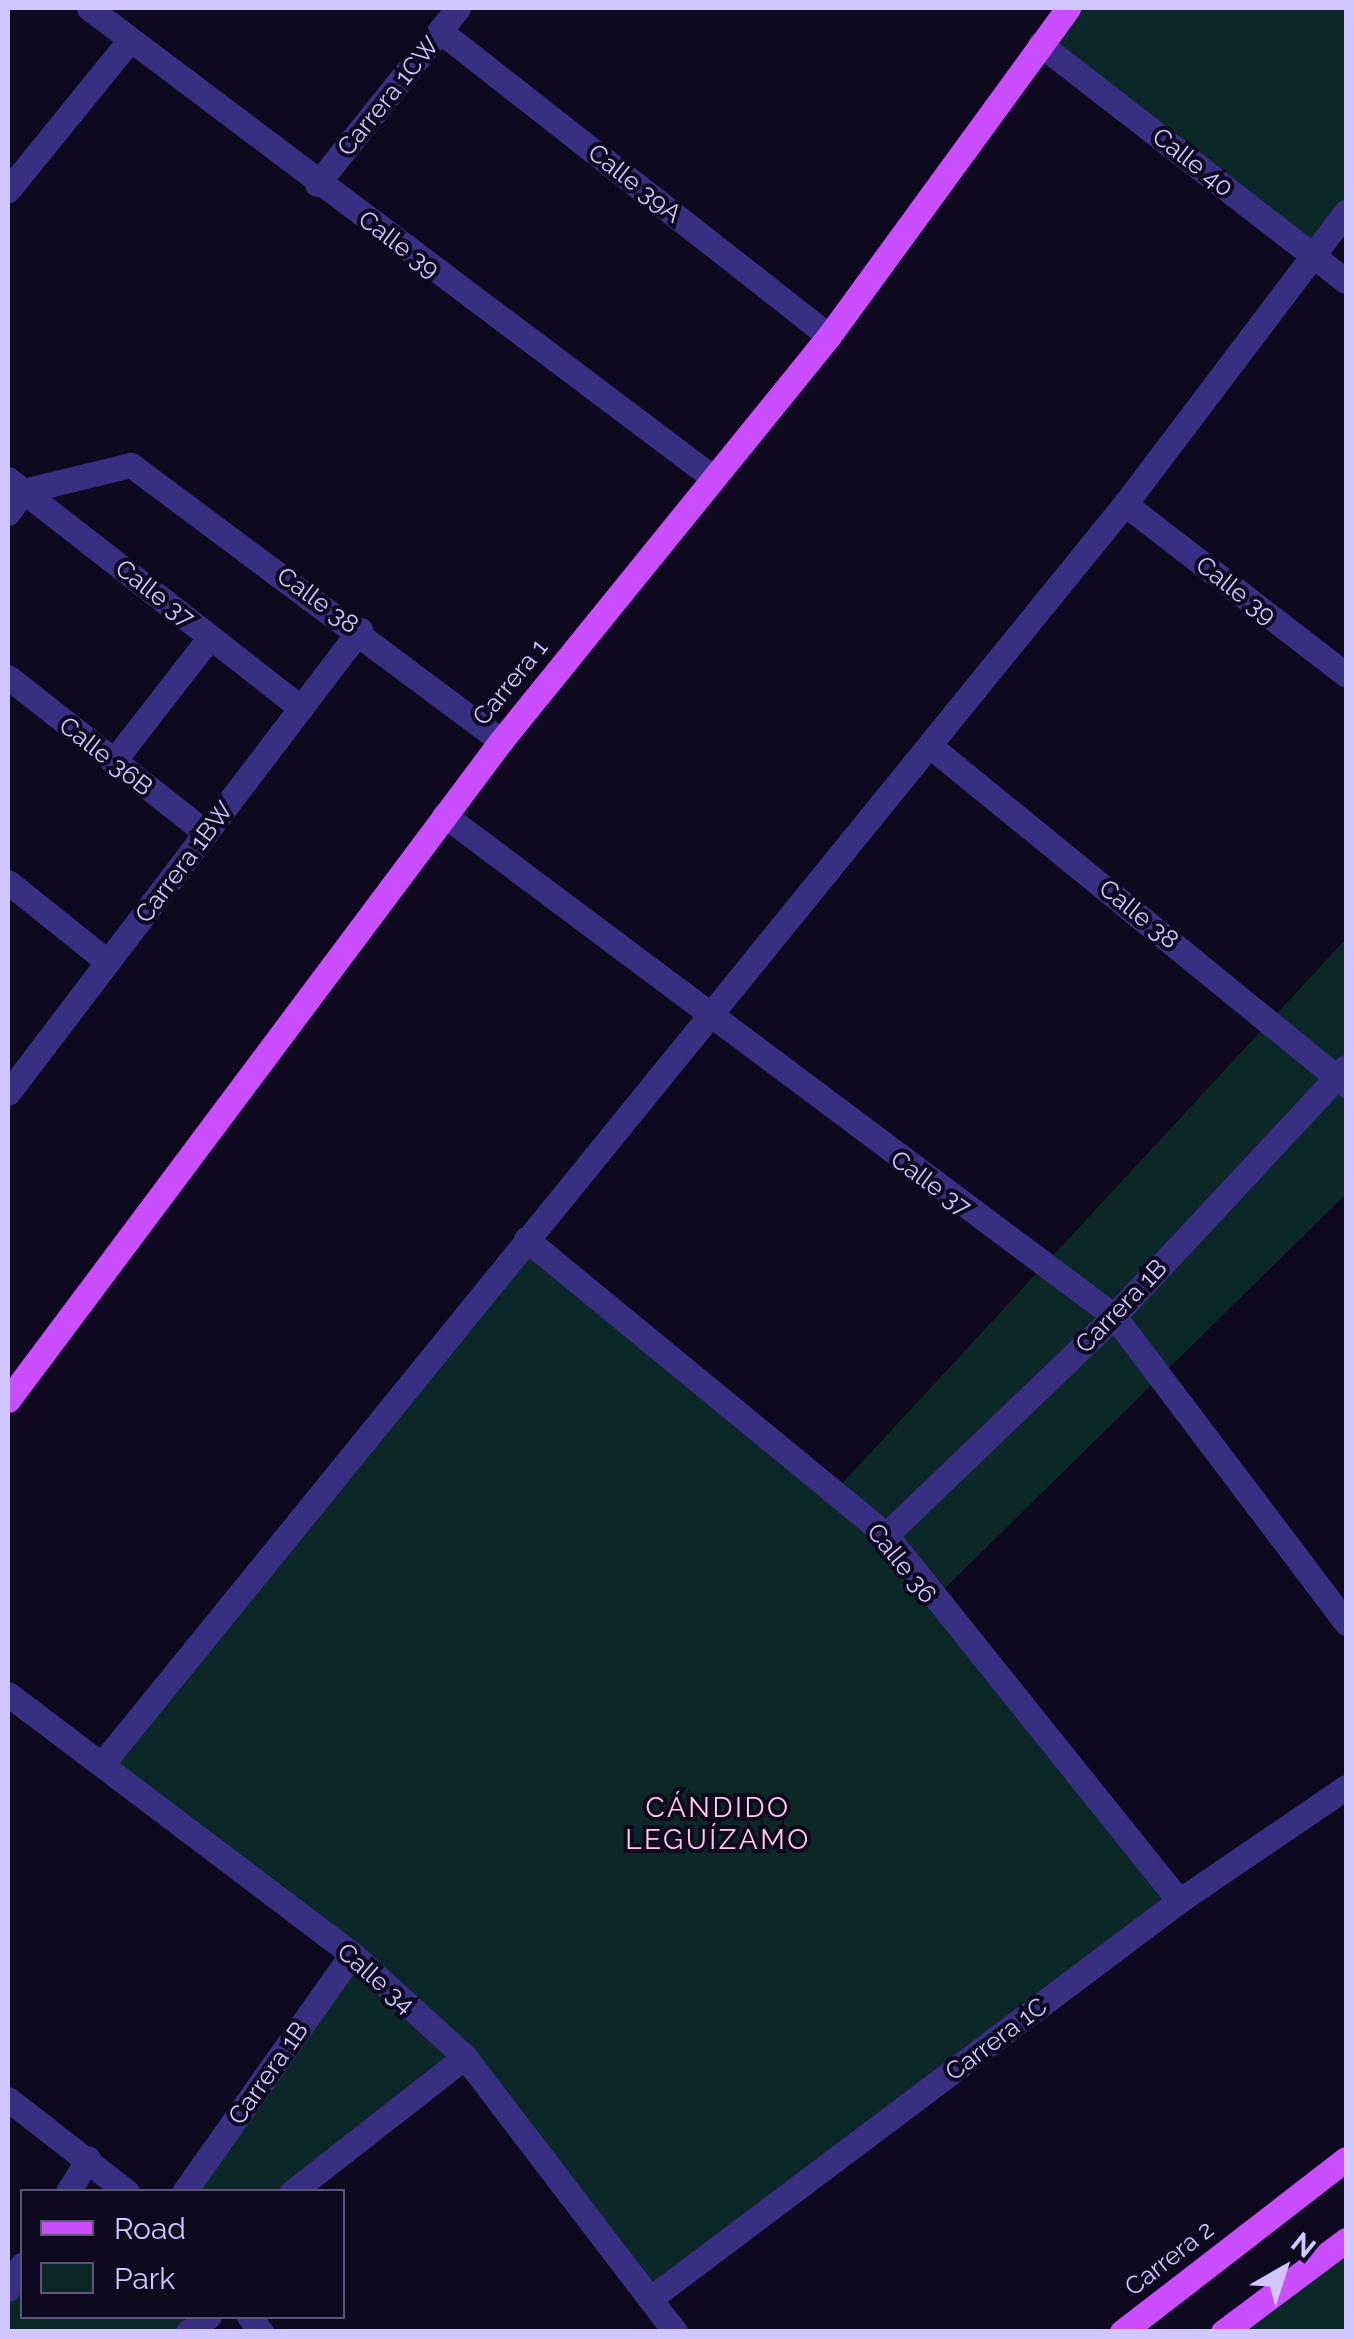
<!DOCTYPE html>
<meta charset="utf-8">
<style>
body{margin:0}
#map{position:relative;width:1354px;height:2339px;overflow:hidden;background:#0e091e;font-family:Raleway,sans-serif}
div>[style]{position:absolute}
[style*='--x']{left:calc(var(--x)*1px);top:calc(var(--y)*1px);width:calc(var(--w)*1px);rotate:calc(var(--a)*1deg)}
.green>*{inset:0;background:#0c2728}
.minor>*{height:25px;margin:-12.5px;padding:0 12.5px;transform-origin:12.5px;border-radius:12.5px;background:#392f82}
.major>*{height:25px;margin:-12.5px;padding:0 12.5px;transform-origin:12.5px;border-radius:12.5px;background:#ca4dff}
span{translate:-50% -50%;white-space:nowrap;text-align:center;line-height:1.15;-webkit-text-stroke:8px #0e091e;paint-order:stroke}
.street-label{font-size:25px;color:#d1c6ff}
.neighbourhood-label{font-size:28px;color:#ffc8e7;letter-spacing:2.5px}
.frame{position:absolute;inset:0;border:10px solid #d1c6ff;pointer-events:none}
.legend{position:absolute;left:20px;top:2189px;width:325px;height:130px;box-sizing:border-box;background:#0e091e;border:2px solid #5c5578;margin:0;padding:12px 18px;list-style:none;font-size:30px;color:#d1c6ff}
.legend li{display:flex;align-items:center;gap:20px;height:50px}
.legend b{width:50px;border:2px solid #5c5578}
.north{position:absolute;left:1234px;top:2219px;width:100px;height:100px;-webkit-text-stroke:8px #0e091e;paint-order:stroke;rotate:39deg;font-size:28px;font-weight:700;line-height:40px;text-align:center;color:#d1c6ff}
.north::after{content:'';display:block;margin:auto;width:35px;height:45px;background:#d1c6ff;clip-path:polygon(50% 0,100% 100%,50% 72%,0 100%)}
</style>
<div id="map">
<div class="green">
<i style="clip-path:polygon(1072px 8px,1346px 8px,1346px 212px,1314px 255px,1043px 47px)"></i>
<i style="clip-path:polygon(1346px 939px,1346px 1194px,936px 1597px,1179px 1901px,651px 2298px,459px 2056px,285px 2191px,190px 2191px,351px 1957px,111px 1769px,526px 1245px,837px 1489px)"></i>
<i style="clip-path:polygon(1346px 2240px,1346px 2331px,1223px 2331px)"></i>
<i style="clip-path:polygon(22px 2267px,22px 2316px,204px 2317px,182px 2331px,8px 2331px,8px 2291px)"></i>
</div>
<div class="minor">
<i style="--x:89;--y:8;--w:780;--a:36.97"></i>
<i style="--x:440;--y:31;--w:494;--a:38.1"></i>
<i style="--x:1040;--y:44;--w:387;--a:37.8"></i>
<i style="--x:317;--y:184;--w:226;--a:-51.3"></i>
<i style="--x:8;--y:190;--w:193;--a:-50.9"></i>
<i style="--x:8;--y:479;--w:372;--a:38"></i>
<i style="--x:1125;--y:504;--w:279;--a:37.7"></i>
<i style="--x:8;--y:513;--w:27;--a:-54"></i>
<i style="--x:24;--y:491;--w:110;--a:-13.7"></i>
<i style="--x:131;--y:465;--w:462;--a:36.7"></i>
<i style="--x:8;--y:677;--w:252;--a:38.2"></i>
<i style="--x:930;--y:746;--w:537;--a:39.18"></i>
<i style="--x:113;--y:762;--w:158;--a:-52.2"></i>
<i style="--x:444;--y:815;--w:837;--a:36.79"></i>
<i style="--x:1114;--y:1316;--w:385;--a:52.9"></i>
<i style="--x:8;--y:882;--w:128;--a:38.7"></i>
<i style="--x:8;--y:1093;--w:582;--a:-52.76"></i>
<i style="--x:526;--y:1239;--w:466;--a:39.4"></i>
<i style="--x:886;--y:1535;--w:469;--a:51.3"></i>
<i style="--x:886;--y:1535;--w:316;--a:-43.8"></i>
<i style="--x:1114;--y:1316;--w:340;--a:-47"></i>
<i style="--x:8;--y:1694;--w:431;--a:37.1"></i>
<i style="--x:352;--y:1954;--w:153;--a:42.3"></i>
<i style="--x:465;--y:2057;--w:346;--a:52.6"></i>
<i style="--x:102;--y:1764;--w:1623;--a:-50.93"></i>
<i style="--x:1125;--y:504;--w:366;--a:-52.9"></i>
<i style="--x:8;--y:2099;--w:151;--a:38"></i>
<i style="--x:68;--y:2192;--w:39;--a:-59"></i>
<i style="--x:184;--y:2192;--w:291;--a:-54.8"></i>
<i style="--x:292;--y:2192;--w:219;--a:-38"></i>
<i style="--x:8;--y:2289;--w:28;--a:-60"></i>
<i style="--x:651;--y:2298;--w:661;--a:-36.94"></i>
<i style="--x:1179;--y:1901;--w:202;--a:-34.3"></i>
<i style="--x:249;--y:2316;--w:20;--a:53"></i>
<i style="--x:188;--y:2332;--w:26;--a:-37"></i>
</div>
<div class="major">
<i style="--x:8;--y:1400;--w:823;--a:-53.2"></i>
<i style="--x:501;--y:741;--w:521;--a:-51"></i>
<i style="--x:829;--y:336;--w:406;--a:-53.9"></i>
<i style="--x:1122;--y:2332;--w:283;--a:-37.7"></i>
<i style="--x:1223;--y:2332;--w:154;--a:-36.8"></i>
</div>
<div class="street-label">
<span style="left:388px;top:96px;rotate:-51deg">Carrera 1CW</span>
<span style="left:1193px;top:162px;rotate:38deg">Calle 40</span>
<span style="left:635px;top:183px;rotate:38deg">Calle 39A</span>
<span style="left:399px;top:244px;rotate:37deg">Calle 39</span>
<span style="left:1236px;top:590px;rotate:38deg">Calle 39</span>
<span style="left:155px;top:593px;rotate:38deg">Calle 37</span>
<span style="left:318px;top:600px;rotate:36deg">Calle 38</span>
<span style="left:510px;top:682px;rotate:-51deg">Carrera 1</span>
<span style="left:106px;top:756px;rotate:38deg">Calle 36B</span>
<span style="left:184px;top:862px;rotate:-53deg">Carrera 1BW</span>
<span style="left:1139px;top:914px;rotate:39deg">Calle 38</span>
<span style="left:931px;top:1183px;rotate:36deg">Calle 37</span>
<span style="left:1121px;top:1306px;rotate:-46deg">Carrera 1B</span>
<span style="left:902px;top:1563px;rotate:51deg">Calle 36</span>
<span style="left:376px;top:1978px;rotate:41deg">Calle 34</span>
<span style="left:996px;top:2039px;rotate:-37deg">Carrera 1C</span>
<span style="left:268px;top:2073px;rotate:-55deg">Carrera 1B</span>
<span style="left:1169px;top:2258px;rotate:-38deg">Carrera 2</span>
</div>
<div class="neighbourhood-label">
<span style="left:718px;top:1824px">CÁNDIDO<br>LEGUÍZAMO</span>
</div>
<div class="frame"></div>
<ul class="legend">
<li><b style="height:12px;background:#ca4dff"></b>Road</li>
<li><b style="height:28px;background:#0c2728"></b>Park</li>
</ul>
<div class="north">N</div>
</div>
